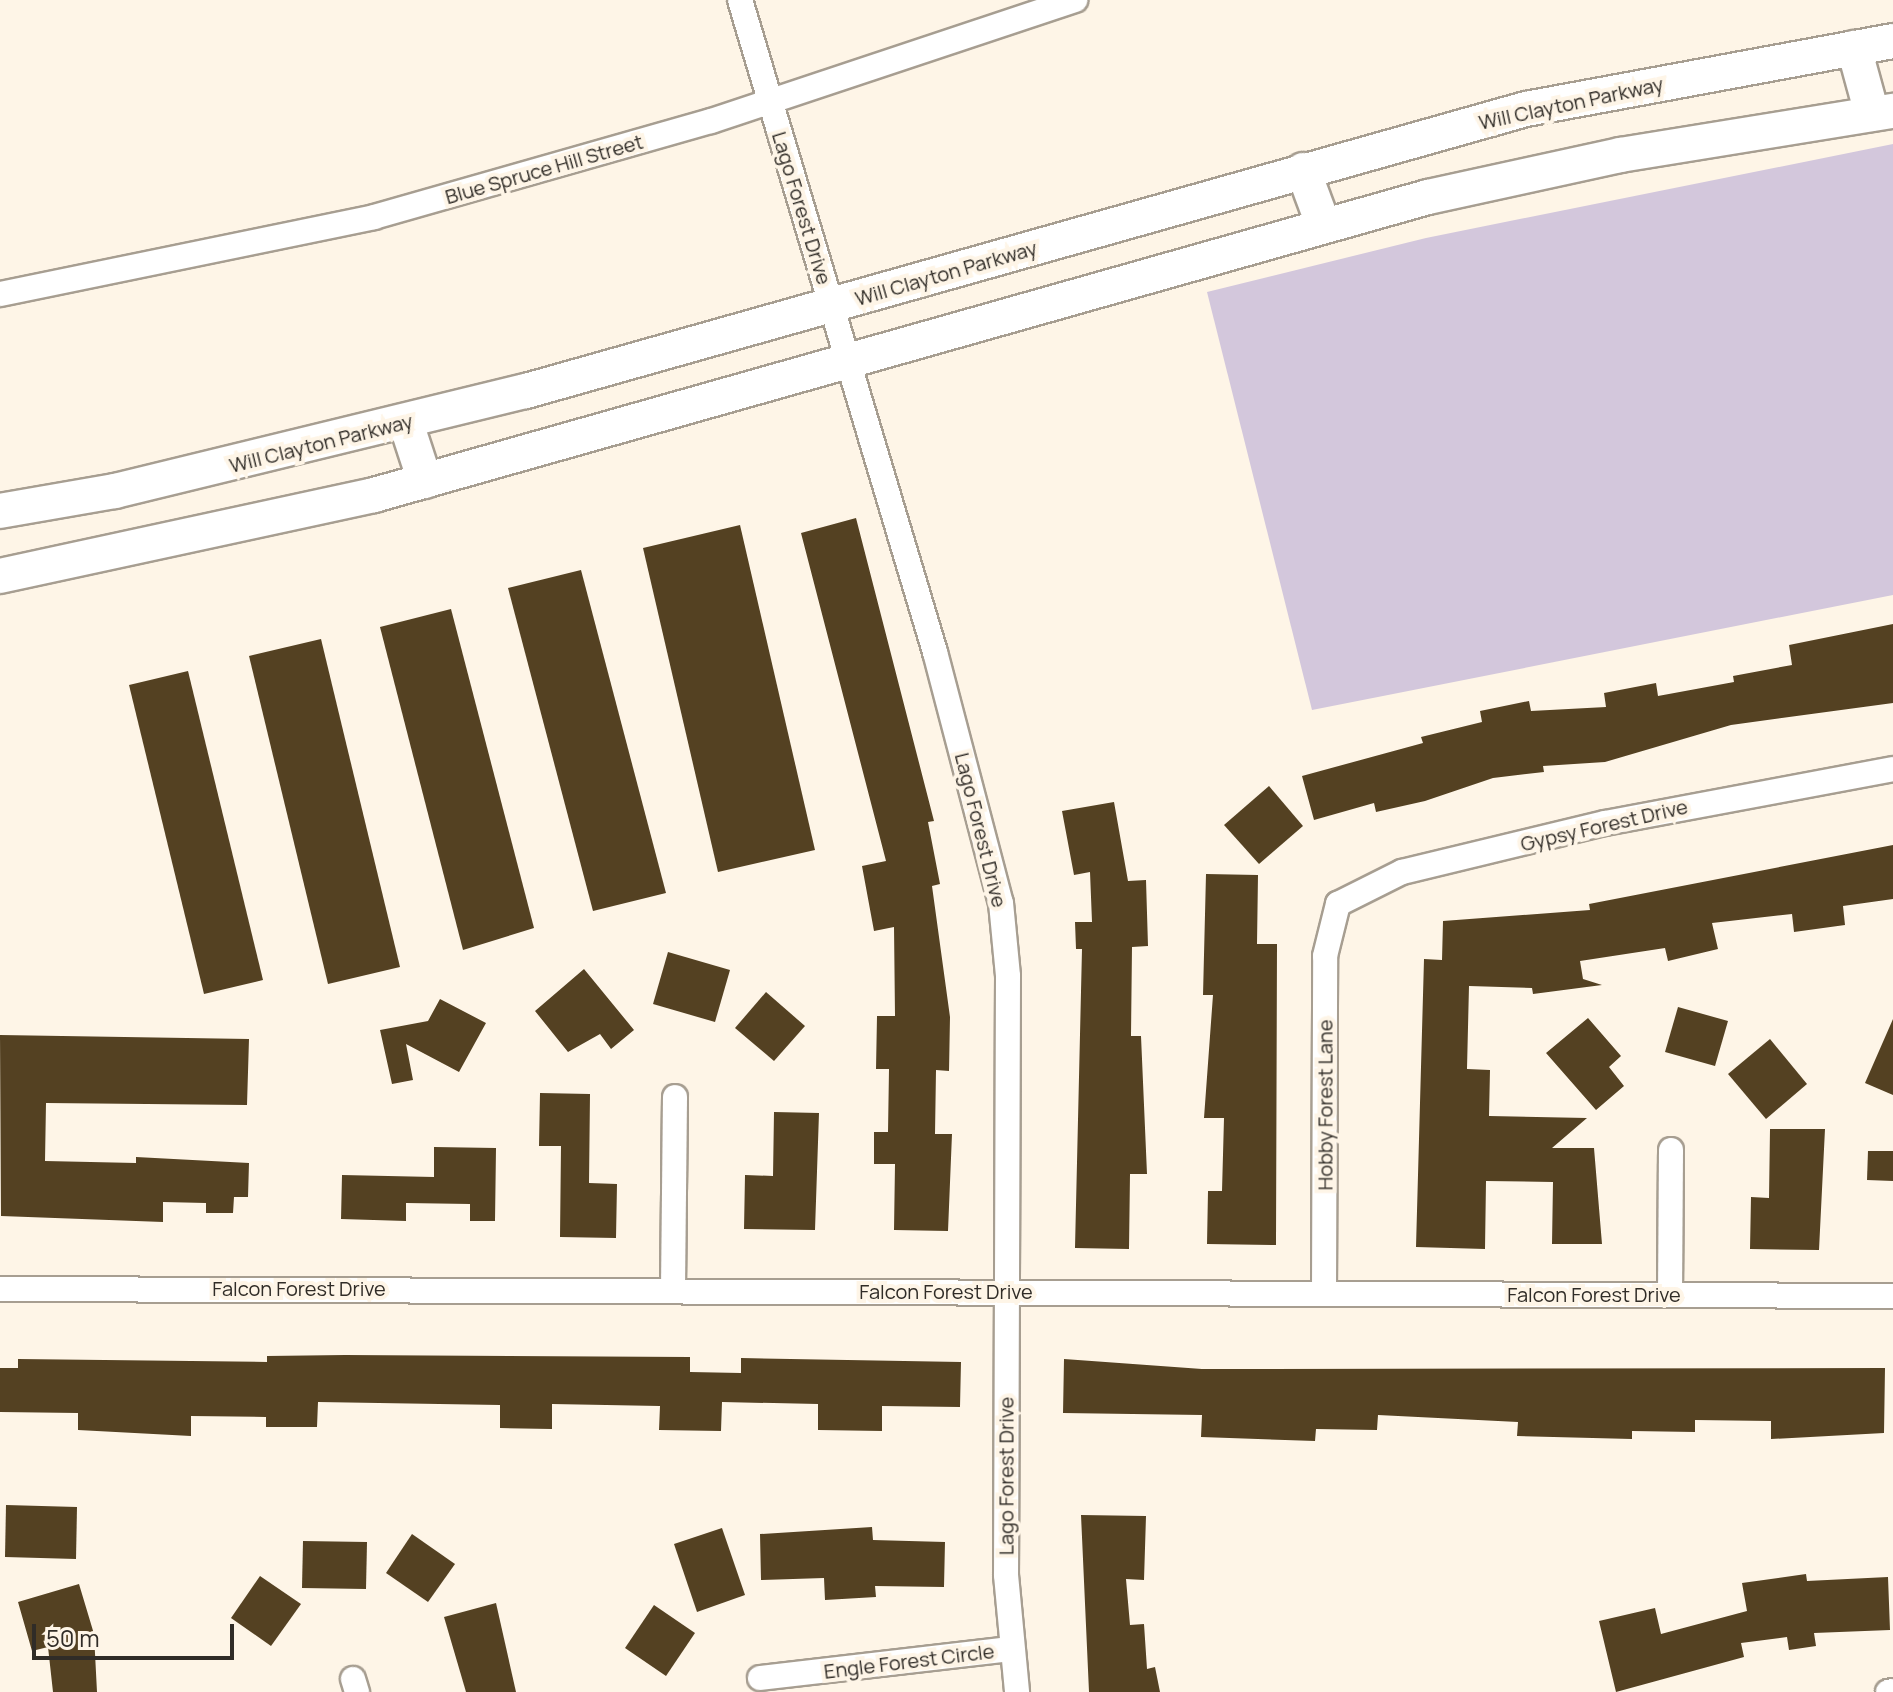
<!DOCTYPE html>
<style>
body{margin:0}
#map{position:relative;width:1893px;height:1692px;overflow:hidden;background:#fef5e7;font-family:Manrope,sans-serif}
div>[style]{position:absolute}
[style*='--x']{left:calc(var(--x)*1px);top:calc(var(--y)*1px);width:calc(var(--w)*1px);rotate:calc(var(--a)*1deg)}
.green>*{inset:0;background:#d3c7dc}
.building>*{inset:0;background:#544122}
.roads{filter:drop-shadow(2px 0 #a79e91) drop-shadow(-2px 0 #a79e91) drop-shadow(0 2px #a79e91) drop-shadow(0 -2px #a79e91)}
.street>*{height:24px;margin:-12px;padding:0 12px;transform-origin:12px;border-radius:12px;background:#fff}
.secondary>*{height:34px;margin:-17px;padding:0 17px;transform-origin:17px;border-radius:17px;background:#fff}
span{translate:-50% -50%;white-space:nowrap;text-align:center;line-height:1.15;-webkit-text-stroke:8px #fef5e7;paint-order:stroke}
.street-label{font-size:20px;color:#302c27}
.scale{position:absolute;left:32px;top:1624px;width:202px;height:36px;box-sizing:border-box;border:4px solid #302c27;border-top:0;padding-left:10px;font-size:24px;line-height:28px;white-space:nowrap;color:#302c27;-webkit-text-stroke:6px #fef5e7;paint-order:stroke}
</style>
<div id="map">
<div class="green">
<i style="clip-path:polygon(1893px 144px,1893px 595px,1312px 710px,1207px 292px,1426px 238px)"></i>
</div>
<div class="building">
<i style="clip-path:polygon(856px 518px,934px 821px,928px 822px,940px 884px,932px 886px,950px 1017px,949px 1071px,936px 1070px,935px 1134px,952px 1134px,948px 1231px,894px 1230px,895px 1164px,874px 1164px,874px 1132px,888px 1132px,889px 1069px,876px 1069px,877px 1016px,895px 1016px,894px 927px,874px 931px,862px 866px,886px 861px,801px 533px)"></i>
<i style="clip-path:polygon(740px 525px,815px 850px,718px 872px,643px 548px)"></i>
<i style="clip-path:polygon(581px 570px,666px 893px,593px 911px,508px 588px)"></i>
<i style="clip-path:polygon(451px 609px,534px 928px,463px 950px,380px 627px)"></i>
<i style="clip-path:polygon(1893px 624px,1893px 703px,1731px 725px,1605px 762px,1543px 766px,1544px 772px,1493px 778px,1425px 801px,1376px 812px,1374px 803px,1314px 820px,1302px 776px,1423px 743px,1421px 737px,1482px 722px,1480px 711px,1529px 701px,1531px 711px,1606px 707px,1604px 693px,1656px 683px,1658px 696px,1734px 682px,1733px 676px,1792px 665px,1789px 645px)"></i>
<i style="clip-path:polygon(321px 639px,400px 967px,328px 984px,249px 656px)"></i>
<i style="clip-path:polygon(188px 671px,263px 980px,204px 994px,129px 685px)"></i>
<i style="clip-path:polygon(1269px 786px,1303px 826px,1259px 864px,1224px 825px)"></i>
<i style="clip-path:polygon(1114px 802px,1128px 881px,1146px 880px,1148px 946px,1132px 947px,1131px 1036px,1141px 1036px,1147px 1174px,1130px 1174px,1129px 1249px,1075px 1248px,1082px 949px,1076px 949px,1075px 922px,1092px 922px,1090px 872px,1074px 875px,1062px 811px)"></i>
<i style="clip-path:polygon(1893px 845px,1893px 899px,1843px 906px,1845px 925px,1794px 932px,1792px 914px,1712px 923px,1718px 949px,1668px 961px,1665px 948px,1580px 961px,1583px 979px,1602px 985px,1533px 994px,1532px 988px,1469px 986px,1467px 1069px,1490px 1070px,1489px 1116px,1587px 1118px,1552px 1148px,1594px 1148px,1602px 1244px,1552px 1244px,1553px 1182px,1486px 1181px,1485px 1249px,1416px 1247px,1424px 959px,1442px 960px,1443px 921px,1590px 910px,1589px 904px)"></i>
<i style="clip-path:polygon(1206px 874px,1258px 875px,1257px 944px,1277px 944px,1276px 1245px,1207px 1244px,1208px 1191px,1222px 1191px,1224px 1118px,1204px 1118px,1213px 995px,1203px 995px)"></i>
<i style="clip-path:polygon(668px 952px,730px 970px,715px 1022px,653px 1004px)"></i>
<i style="clip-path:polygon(584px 969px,634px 1030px,611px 1049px,600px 1034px,568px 1052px,535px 1011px)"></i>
<i style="clip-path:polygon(766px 992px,805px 1026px,774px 1061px,735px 1028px)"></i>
<i style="clip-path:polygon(440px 999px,486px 1023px,459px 1072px,406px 1044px,413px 1080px,392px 1084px,380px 1030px,428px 1021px)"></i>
<i style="clip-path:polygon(1678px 1007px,1728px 1021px,1715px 1066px,1665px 1052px)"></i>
<i style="clip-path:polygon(1588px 1018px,1621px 1056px,1609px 1067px,1624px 1086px,1596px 1110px,1546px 1053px)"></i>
<i style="clip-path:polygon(1893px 1019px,1893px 1095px,1865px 1083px)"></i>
<i style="clip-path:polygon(0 1035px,249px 1039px,247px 1105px,46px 1103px,45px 1161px,136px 1163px,136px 1157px,249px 1163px,248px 1197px,234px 1197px,233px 1213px,206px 1213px,206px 1203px,163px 1202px,163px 1222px,1px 1216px)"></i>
<i style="clip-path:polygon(1770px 1039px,1807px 1084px,1766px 1119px,1728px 1074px)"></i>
<i style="clip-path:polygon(540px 1093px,590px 1094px,589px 1183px,617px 1184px,616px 1238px,560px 1237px,561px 1146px,539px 1146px)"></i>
<i style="clip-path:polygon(774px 1112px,819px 1113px,815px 1230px,744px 1229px,745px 1175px,773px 1176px)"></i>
<i style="clip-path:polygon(1770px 1129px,1825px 1129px,1819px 1250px,1750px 1249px,1751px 1197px,1769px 1198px)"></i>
<i style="clip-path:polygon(434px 1147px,496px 1148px,495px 1221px,470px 1221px,470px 1204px,406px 1203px,406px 1221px,341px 1219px,342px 1175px,434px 1177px)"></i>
<i style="clip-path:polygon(1868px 1151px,1893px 1151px,1893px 1181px,1867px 1180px)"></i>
<i style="clip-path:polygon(345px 1355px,690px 1357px,690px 1372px,741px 1373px,741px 1358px,961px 1362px,960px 1407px,882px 1406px,882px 1431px,818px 1430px,818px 1404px,722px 1402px,721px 1431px,659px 1430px,660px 1406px,552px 1404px,552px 1429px,500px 1428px,500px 1405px,318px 1402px,317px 1427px,266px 1427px,266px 1417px,191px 1416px,191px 1436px,78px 1430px,78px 1413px,0 1412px,0 1368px,18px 1368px,18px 1359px,267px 1362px,267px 1356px)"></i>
<i style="clip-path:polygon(1064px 1359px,1202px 1369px,1885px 1368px,1884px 1433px,1771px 1439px,1771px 1421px,1695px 1420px,1695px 1432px,1632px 1431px,1632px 1439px,1517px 1436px,1518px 1422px,1378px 1415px,1377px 1430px,1316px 1429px,1315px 1441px,1201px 1437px,1202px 1415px,1063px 1413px)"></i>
<i style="clip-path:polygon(6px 1505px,77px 1507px,76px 1559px,5px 1557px)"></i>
<i style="clip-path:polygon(1081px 1515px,1146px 1516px,1144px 1580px,1126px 1579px,1130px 1625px,1144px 1624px,1147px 1669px,1155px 1667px,1160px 1692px,1089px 1692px)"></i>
<i style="clip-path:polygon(872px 1527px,873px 1540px,945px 1542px,944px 1587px,875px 1586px,876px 1597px,825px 1600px,824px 1578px,761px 1580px,760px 1534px)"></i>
<i style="clip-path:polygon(722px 1528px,745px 1595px,697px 1612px,674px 1544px)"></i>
<i style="clip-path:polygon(412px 1534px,455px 1564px,428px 1602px,386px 1573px)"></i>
<i style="clip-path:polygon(303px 1541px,367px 1542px,366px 1589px,302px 1588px)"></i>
<i style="clip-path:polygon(1806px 1574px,1807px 1581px,1888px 1577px,1890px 1630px,1814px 1633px,1816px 1646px,1789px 1650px,1787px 1637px,1741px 1643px,1744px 1657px,1616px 1692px,1599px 1621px,1655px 1608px,1661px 1634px,1747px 1611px,1742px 1583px)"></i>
<i style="clip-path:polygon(260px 1576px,301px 1604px,271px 1646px,231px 1618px)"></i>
<i style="clip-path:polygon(79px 1584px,94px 1634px,97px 1692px,53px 1692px,48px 1647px,32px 1651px,18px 1602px)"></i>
<i style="clip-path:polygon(496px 1603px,516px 1692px,466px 1692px,444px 1617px)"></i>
<i style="clip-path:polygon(654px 1605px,695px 1633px,666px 1676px,625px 1648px)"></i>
</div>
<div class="roads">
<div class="street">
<i style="--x:740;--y:0;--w:681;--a:73.35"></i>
<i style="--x:935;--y:652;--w:260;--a:75.3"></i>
<i style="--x:1001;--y:903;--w:73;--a:84.5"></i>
<i style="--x:1008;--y:976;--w:599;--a:90.19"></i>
<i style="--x:1006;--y:1575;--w:118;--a:84.6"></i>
<i style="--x:0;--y:294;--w:382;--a:-11.6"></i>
<i style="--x:374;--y:217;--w:350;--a:-15.9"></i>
<i style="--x:711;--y:121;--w:384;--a:-18.4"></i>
<i style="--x:673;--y:1288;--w:191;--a:-89.4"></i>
<i style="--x:0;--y:1289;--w:1893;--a:0.21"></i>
<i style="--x:1324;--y:1294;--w:338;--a:-89.8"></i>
<i style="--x:1325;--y:956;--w:54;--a:-76"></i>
<i style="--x:1338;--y:904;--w:72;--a:-26.6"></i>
<i style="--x:1402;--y:872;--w:209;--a:-13.6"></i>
<i style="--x:1605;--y:823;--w:293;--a:-10.6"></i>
<i style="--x:1670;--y:1294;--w:144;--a:-89.6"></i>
<i style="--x:760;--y:1678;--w:253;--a:-6.6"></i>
<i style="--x:353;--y:1679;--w:14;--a:73"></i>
<i style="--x:1888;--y:1692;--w:5;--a:-11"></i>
</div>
<div class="secondary">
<i style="--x:1854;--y:48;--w:68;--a:74.7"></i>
<i style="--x:1303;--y:170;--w:58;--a:69.7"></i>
<i style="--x:406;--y:423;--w:61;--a:71.9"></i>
<i style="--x:0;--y:511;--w:117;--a:-9.9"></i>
<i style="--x:115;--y:491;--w:423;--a:-13.7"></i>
<i style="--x:526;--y:391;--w:1039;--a:-15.75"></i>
<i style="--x:1526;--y:109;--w:373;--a:-10.5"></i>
<i style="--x:0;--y:576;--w:383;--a:-12.2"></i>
<i style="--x:374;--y:495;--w:1095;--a:-15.79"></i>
<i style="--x:1428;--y:197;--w:197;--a:-12.3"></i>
<i style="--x:1620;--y:155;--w:277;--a:-9.2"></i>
</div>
</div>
<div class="street-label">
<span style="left:1571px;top:103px;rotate:-12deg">Will Clayton Parkway</span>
<span style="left:544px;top:169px;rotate:-16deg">Blue Spruce Hill Street</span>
<span style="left:802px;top:208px;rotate:73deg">Lago Forest Drive</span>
<span style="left:946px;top:273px;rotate:-16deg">Will Clayton Parkway</span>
<span style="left:321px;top:443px;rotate:-14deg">Will Clayton Parkway</span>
<span style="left:1604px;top:825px;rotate:-13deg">Gypsy Forest Drive</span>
<span style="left:981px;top:830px;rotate:76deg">Lago Forest Drive</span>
<span style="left:1325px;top:1105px;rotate:-90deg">Hobby Forest Lane</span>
<span style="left:299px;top:1288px">Falcon Forest Drive</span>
<span style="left:946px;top:1291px">Falcon Forest Drive</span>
<span style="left:1594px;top:1294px">Falcon Forest Drive</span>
<span style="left:1006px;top:1476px;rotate:-90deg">Lago Forest Drive</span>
<span style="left:909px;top:1661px;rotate:-7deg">Engle Forest Circle</span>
</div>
<div class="scale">50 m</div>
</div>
